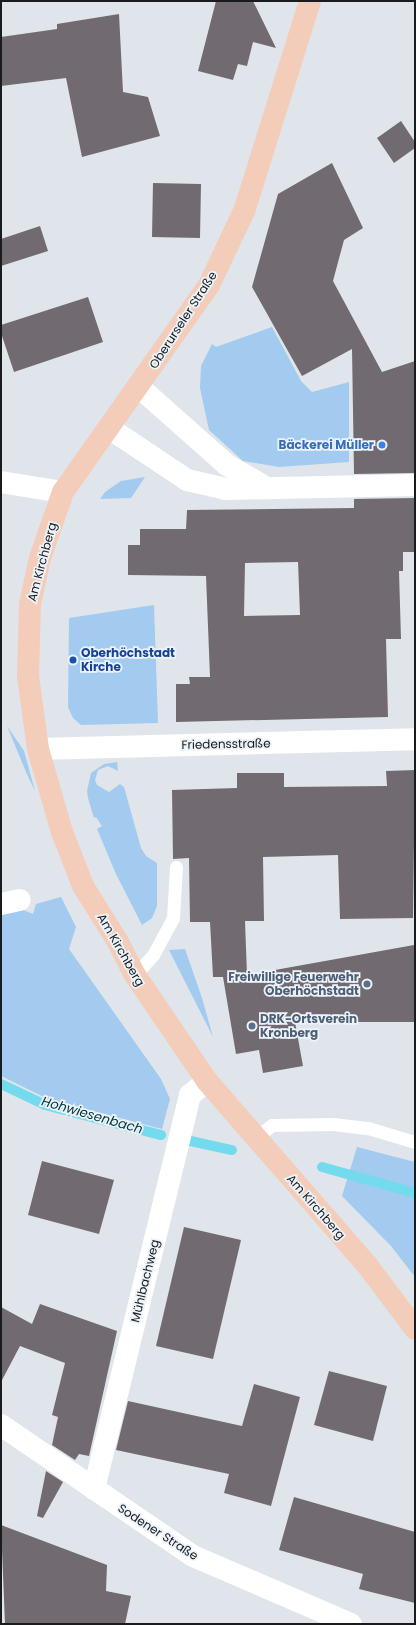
<!DOCTYPE html>
<meta charset="utf-8">
<style>
body{margin:0}
#map{position:relative;width:416px;height:1625px;overflow:hidden;background:#dfe5eb;font-family:Poppins,sans-serif}
div>[style]{position:absolute}
[style*='--x']{left:calc(var(--x)*1px);top:calc(var(--y)*1px);width:calc(var(--w)*1px);rotate:calc(var(--a)*1deg)}
.green>*{inset:0;background:#a3caef}
.stream>*{height:10px;margin:-5px;padding:0 5px;transform-origin:5px;border-radius:5px;background:#74daed}
.building>*{inset:0;background:#716b71}
.service>*{height:13px;margin:-6.5px;padding:0 6.5px;transform-origin:6.5px;border-radius:6.5px;background:#fff}
.minor>*{height:22px;margin:-11px;padding:0 11px;transform-origin:11px;border-radius:11px;background:#fff}
.tertiary>*{height:22px;margin:-11px;padding:0 11px;transform-origin:11px;border-radius:11px;background:#fff}
.secondary>*{height:22px;margin:-11px;padding:0 11px;transform-origin:11px;border-radius:11px;background:#f4cdba}
.dots>*{width:11px;height:11px;translate:-50% -50%;box-sizing:border-box;border:2px solid #ecf3f9;border-radius:50%}
span{translate:-50% -50%;white-space:nowrap;text-align:center;line-height:1.15;-webkit-text-stroke:3.5px #ecf3f9;paint-order:stroke}
.street-label{font-size:12px;color:#191b1d}
.shop-label{font-size:12px;color:#366cbe;font-weight:700}
.right{translate:-100% -50%;text-align:right}
.transit-label{font-size:12px;color:#164399;font-weight:700}
.left{translate:0 -50%;text-align:left}
.service-label{font-size:12px;color:#4e5e75;font-weight:700}
.water-label{font-size:13px;color:#01353d;font-style:italic}
.frame{position:absolute;inset:0;border:2px solid #191b1d;pointer-events:none}
</style>
<div id="map">
<div class="green">
<i style="clip-path:polygon(272px 327px,301px 381px,312px 392px,349px 382px,349px 462px,279px 467px,243px 461px,209px 430px,200px 388px,201px 366px,212px 344px,216px 347px)"></i>
<i style="clip-path:polygon(145px 477px,131px 498px,100px 499px,105px 492px,121px 481px)"></i>
<i style="clip-path:polygon(154px 605px,158px 723px,81px 725px,73px 718px,68px 707px,69px 618px)"></i>
<i style="clip-path:polygon(7px 726px,24px 751px,35px 791px,26px 772px)"></i>
<i style="clip-path:polygon(117px 762px,118px 771px,108px 766px,98px 770px,95px 780px,97px 785px,109px 792px,120px 784px,124px 787px,141px 848px,146px 856px,157px 863px,157px 906px,152px 918px,142px 925px,116px 874px,97px 829px,102px 826px,96px 817px,94px 818px,88px 798px,87px 791px,91px 773px,104px 764px)"></i>
<i style="clip-path:polygon(61px 897px,76px 927px,69px 949px,161px 1079px,170px 1099px,162px 1129px,48px 1099px,1px 1076px,1px 914px,21px 909px,33px 914px,36px 904px)"></i>
<i style="clip-path:polygon(185px 949px,202px 998px,213px 1037px,169px 950px)"></i>
<i style="clip-path:polygon(357px 1147px,415px 1162px,415px 1277px,391px 1246px,342px 1196px)"></i>
</div>
<div class="stream">
<i style="--x:1;--y:1084;--w:49;--a:25.5"></i>
<i style="--x:45;--y:1105;--w:120;--a:14.5"></i>
<i style="--x:186;--y:1140;--w:47;--a:12.3"></i>
<i style="--x:322;--y:1167;--w:97;--a:15.6"></i>
</div>
<div class="building">
<i style="clip-path:polygon(216px 1px,253px 1px,276px 48px,253px 42px,247px 66px,238px 64px,233px 80px,198px 71px)"></i>
<i style="clip-path:polygon(119px 14px,123px 92px,148px 97px,160px 136px,82px 157px,66px 78px,1px 86px,1px 37px,57px 29px,57px 24px)"></i>
<i style="clip-path:polygon(401px 121px,415px 142px,415px 148px,394px 163px,377px 138px)"></i>
<i style="clip-path:polygon(332px 163px,363px 228px,344px 240px,333px 281px,382px 372px,415px 361px,415px 473px,354px 474px,352px 349px,302px 376px,252px 287px,278px 194px)"></i>
<i style="clip-path:polygon(153px 183px,201px 184px,200px 238px,152px 237px)"></i>
<i style="clip-path:polygon(40px 226px,48px 251px,1px 266px,1px 239px)"></i>
<i style="clip-path:polygon(88px 297px,103px 342px,14px 372px,1px 333px,1px 325px)"></i>
<i style="clip-path:polygon(evenodd,415px 498px,415px 552px,403px 552px,403px 571px,399px 571px,401px 639px,386px 639px,388px 717px,176px 722px,176px 684px,190px 684px,189px 677px,210px 677px,206px 576px,128px 575px,128px 545px,140px 545px,140px 529px,186px 529px,187px 510px,354px 508px,354px 499px,415px 498px,298px 562px,300px 615px,244px 616px,245px 563px,298px 562px)"></i>
<i style="clip-path:polygon(415px 770px,413px 918px,340px 919px,338px 855px,263px 857px,264px 921px,245px 921px,247px 975px,414px 945px,415px 1022px,295px 1022px,303px 1066px,263px 1073px,259px 1050px,236px 1054px,223px 977px,213px 977px,210px 922px,190px 922px,189px 858px,173px 859px,172px 790px,237px 788px,237px 773px,284px 773px,284px 787px,387px 786px,386px 771px)"></i>
<i style="clip-path:polygon(42px 1161px,114px 1180px,99px 1234px,28px 1215px)"></i>
<i style="clip-path:polygon(184px 1227px,241px 1240px,213px 1359px,156px 1346px)"></i>
<i style="clip-path:polygon(40px 1304px,117px 1331px,89px 1456px,79px 1454px,75px 1460px,52px 1445px,58px 1417px,52px 1415px,65px 1363px,20px 1346px,1px 1382px,1px 1307px,32px 1324px)"></i>
<i style="clip-path:polygon(329px 1371px,387px 1386px,373px 1441px,314px 1425px)"></i>
<i style="clip-path:polygon(254px 1384px,300px 1397px,271px 1506px,224px 1493px,229px 1474px,116px 1450px,128px 1401px,242px 1426px)"></i>
<i style="clip-path:polygon(46px 1471px,63px 1482px,43px 1518px,37px 1516px)"></i>
<i style="clip-path:polygon(294px 1497px,415px 1532px,415px 1603px,359px 1589px,363px 1574px,279px 1550px)"></i>
<i style="clip-path:polygon(1px 1525px,107px 1565px,106px 1591px,131px 1596px,125px 1624px,5px 1624px)"></i>
</div>
<div class="service">
<i style="--x:135;--y:975;--w:27;--a:-48"></i>
<i style="--x:153;--y:955;--w:42;--a:-61.6"></i>
<i style="--x:173;--y:918;--w:51;--a:-86.6"></i>
<i style="--x:256;--y:1137;--w:20;--a:-37"></i>
<i style="--x:272;--y:1125;--w:61;--a:-0.9"></i>
<i style="--x:333;--y:1124;--w:35;--a:7"></i>
<i style="--x:368;--y:1128;--w:49;--a:16.6"></i>
</div>
<div class="minor">
<i style="--x:38;--y:749;--w:377;--a:-1.5"></i>
<i style="--x:1;--y:904;--w:19;--a:-12"></i>
<i style="--x:1;--y:1425;--w:232;--a:34.3"></i>
<i style="--x:193;--y:1556;--w:172;--a:23.3"></i>
<i style="--x:94;--y:1489;--w:406;--a:-76.3"></i>
<i style="--x:190;--y:1095;--w:22;--a:-39"></i>
</div>
<div class="tertiary">
<i style="--x:139;--y:387;--w:118;--a:41.6"></i>
<i style="--x:227;--y:465;--w:46;--a:29.9"></i>
<i style="--x:109;--y:428;--w:94;--a:33.7"></i>
<i style="--x:187;--y:480;--w:39;--a:13"></i>
<i style="--x:225;--y:489;--w:190;--a:-1.2"></i>
<i style="--x:1;--y:482;--w:63;--a:9.2"></i>
</div>
<div class="secondary">
<i style="--x:310;--y:1;--w:220;--a:107.4"></i>
<i style="--x:244;--y:211;--w:82;--a:115.3"></i>
<i style="--x:209;--y:285;--w:253;--a:125.2"></i>
<i style="--x:63;--y:492;--w:70;--a:109.2"></i>
<i style="--x:40;--y:558;--w:47;--a:102.3"></i>
<i style="--x:30;--y:604;--w:72;--a:91.6"></i>
<i style="--x:28;--y:676;--w:74;--a:82.2"></i>
<i style="--x:38;--y:749;--w:86;--a:73.9"></i>
<i style="--x:62;--y:832;--w:58;--a:68.7"></i>
<i style="--x:83;--y:886;--w:66;--a:58"></i>
<i style="--x:118;--y:942;--w:37;--a:63"></i>
<i style="--x:135;--y:975;--w:128;--a:55.8"></i>
<i style="--x:207;--y:1081;--w:244;--a:49"></i>
<i style="--x:367;--y:1265;--w:80;--a:53.1"></i>
</div>
<div class="dots">
<i style="left:382px;top:445px;background:#3f7fe0"></i>
<i style="left:73px;top:660px;background:#1a4fb4"></i>
<i style="left:367px;top:984px;background:#5c6f8a"></i>
<i style="left:252px;top:1026px;background:#5c6f8a"></i>
</div>
<div class="street-label">
<span style="left:183px;top:320px;rotate:-57deg">Oberurseler Straße</span>
<span style="left:42px;top:562px;rotate:-75deg">Am Kirchberg</span>
<span style="left:226px;top:744px;rotate:-1deg">Friedensstraße</span>
<span style="left:121px;top:950px;rotate:60deg">Am Kirchberg</span>
<span style="left:316px;top:1207px;rotate:49deg">Am Kirchberg</span>
<span style="left:145px;top:1281px;rotate:-76deg">Mühlbachweg</span>
<span style="left:158px;top:1532px;rotate:33deg">Sodener Straße</span>
</div>
<div class="shop-label">
<span class="right" style="left:374px;top:445px">Bäckerei Müller</span>
</div>
<div class="transit-label">
<span class="left" style="left:81px;top:660px">Oberhöchstadt<br>Kirche</span>
</div>
<div class="service-label">
<span class="right" style="left:359px;top:984px">Freiwillige Feuerwehr<br>Oberhöchstadt</span>
<span class="left" style="left:260px;top:1026px">DRK-Ortsverein<br>Kronberg</span>
</div>
<div class="water-label">
<span style="left:92px;top:1116px;rotate:16deg">Hohwiesenbach</span>
</div>
<div class="frame"></div>
</div>
